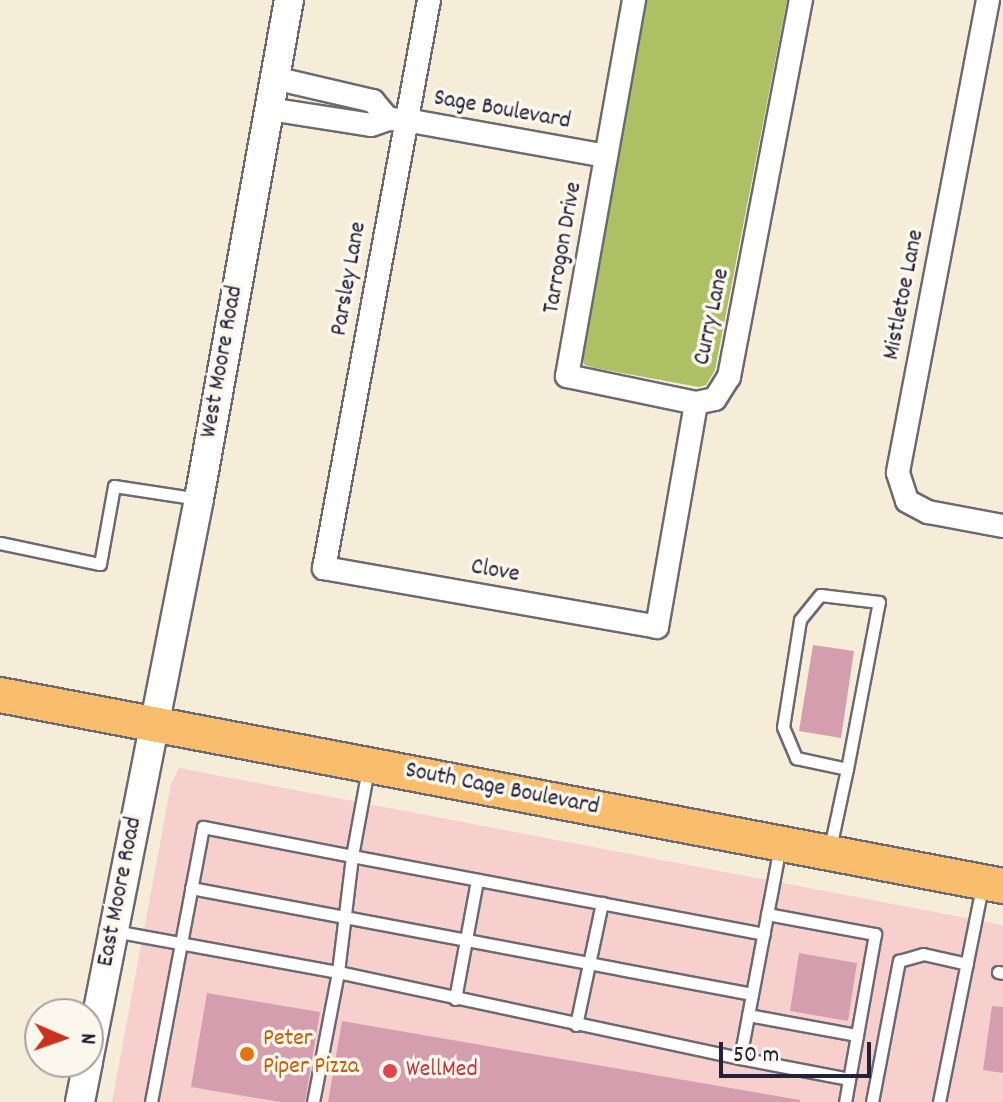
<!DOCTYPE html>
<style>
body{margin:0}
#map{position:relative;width:1003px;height:1102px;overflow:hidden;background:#f5edd8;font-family:Dekko,sans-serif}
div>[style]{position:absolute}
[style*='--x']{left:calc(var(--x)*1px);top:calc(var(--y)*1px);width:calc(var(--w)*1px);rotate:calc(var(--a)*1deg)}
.built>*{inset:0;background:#f7d0cd}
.green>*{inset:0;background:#adc064}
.building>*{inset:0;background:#d59eaf}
.roads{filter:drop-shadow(2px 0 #6c6972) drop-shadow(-2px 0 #6c6972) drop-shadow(0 2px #6c6972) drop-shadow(0 -2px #6c6972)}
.service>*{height:11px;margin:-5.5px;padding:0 5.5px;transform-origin:5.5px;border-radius:5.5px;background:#fff}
.minor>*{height:22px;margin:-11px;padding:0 11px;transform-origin:11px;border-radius:11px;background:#fff}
.tertiary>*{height:28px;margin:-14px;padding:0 14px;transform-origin:14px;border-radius:14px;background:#fff}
.primary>*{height:34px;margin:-17px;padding:0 17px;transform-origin:17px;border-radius:17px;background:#f9be6d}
.dots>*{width:22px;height:22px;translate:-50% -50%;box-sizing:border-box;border:4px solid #fbf7ec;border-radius:50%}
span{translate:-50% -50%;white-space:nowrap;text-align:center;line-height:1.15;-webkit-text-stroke:7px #fbf7ec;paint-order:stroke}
.street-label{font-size:24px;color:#22223b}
.food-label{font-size:24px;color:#c56008}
.left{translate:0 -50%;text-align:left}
.health-label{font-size:24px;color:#be3a42}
.north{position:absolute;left:24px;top:998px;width:80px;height:80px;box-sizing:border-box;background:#fbf7ec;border:2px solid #a4a2a5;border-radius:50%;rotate:92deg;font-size:22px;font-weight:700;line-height:32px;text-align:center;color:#22223b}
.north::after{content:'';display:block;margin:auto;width:28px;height:36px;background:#c8321e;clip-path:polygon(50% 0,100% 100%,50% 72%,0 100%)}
.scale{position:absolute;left:719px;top:1042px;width:152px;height:36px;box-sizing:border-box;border:4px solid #22223b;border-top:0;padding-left:10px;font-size:24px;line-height:28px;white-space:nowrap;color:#22223b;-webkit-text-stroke:6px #fbf7ec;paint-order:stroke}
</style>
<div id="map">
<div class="built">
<i style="clip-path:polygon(179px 768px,1003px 925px,1003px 1102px,112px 1102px,171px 784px)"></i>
</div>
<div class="green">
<i style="clip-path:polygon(647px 0,787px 0,715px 370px,706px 385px,699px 387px,595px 368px,585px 365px,581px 359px)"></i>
</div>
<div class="building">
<i style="clip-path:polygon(813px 645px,854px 651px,841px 738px,799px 731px)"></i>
<i style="clip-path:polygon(799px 953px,857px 963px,848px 1021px,790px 1011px)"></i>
<i style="clip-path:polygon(207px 993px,320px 1012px,305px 1102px,280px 1102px,191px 1087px)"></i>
<i style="clip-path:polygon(992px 1006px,1003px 1007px,1003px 1073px,983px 1070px)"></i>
<i style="clip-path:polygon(342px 1021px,800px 1100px,800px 1102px,328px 1102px)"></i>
</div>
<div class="roads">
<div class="service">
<i style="--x:0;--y:543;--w:102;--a:11.9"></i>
<i style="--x:100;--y:564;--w:79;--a:-79.8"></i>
<i style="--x:114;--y:486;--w:86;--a:8.7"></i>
<i style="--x:830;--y:848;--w:81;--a:-77.9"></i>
<i style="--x:847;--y:769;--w:170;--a:-79.2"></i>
<i style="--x:879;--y:602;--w:59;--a:-173.2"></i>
<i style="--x:820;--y:595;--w:32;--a:129"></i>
<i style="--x:800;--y:620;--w:108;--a:99"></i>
<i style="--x:783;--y:727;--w:34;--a:67"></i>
<i style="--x:796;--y:758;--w:52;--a:12.2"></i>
<i style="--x:191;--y:888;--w:571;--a:10.7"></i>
<i style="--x:767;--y:914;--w:110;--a:10.5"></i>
<i style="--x:875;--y:934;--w:171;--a:100.1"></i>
<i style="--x:114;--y:931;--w:228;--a:10.4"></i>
<i style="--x:338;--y:972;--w:411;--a:12.1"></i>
<i style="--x:740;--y:1058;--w:216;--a:-79.3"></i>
<i style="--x:998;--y:972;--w:5;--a:11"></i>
<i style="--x:455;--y:999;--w:121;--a:-79.5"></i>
<i style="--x:748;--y:1015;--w:111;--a:10.4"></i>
<i style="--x:576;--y:1025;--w:125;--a:-78"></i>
<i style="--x:740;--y:1058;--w:111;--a:10.9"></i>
<i style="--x:151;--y:1102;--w:280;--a:-79.3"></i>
<i style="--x:203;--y:827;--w:152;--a:11"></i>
<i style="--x:352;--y:856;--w:88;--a:-79.6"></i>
<i style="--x:313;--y:1102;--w:132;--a:-79.1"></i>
<i style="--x:338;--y:972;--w:117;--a:-83.1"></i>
<i style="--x:352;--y:856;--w:419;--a:10.7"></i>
<i style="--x:872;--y:1102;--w:144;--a:-79.2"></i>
<i style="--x:899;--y:961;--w:25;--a:-16"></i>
<i style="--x:923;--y:954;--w:45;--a:12.8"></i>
<i style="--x:939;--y:1102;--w:219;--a:-78.7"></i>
</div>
<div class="minor">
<i style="--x:429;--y:0;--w:578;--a:100.47"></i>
<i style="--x:324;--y:568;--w:338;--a:10"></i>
<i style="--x:657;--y:627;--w:227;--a:-80.1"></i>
<i style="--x:634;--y:0;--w:382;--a:100.1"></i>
<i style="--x:567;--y:376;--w:132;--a:11.8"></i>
<i style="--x:696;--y:403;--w:19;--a:-12"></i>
<i style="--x:715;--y:399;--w:26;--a:-58"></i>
<i style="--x:729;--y:377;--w:384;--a:-79.2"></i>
<i style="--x:988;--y:0;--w:481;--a:100.8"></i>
<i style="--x:898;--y:473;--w:29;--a:72"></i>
<i style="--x:907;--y:501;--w:24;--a:28"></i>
<i style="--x:928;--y:512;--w:76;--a:10.6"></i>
<i style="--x:274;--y:78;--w:102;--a:13.1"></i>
<i style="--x:373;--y:101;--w:23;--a:50"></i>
<i style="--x:269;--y:109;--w:103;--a:8.9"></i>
<i style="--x:371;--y:125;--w:18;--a:-19"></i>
<i style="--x:388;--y:119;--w:18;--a:3"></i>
<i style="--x:406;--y:120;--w:203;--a:10.2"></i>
</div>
<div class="tertiary">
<i style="--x:88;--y:1061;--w:573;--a:-78.83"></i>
<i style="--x:199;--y:499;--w:507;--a:-79.78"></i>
<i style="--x:80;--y:1102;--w:41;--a:-78.7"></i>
</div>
<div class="primary">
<i style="--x:0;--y:695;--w:1021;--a:10.78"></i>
</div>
</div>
<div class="dots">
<i style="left:247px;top:1054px;background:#e8710a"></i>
<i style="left:390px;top:1071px;background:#e0444e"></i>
</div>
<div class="street-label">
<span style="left:502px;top:111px;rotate:10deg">Sage Boulevard</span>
<span style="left:564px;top:248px;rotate:-80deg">Tarrogon Drive</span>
<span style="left:350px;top:279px;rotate:-80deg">Parsley Lane</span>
<span style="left:905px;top:295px;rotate:-79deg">Mistletoe Lane</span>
<span style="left:713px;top:317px;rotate:-78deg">Curry Lane</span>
<span style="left:223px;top:362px;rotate:-80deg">West Moore Road</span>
<span style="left:495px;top:572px;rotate:10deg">Clove</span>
<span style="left:502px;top:790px;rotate:11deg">South Cage Boulevard</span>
<span style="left:121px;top:892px;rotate:-79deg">East Moore Road</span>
</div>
<div class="food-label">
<span class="left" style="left:263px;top:1054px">Peter<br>Piper Pizza</span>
</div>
<div class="health-label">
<span class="left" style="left:406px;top:1071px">WellMed</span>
</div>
<div class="north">N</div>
<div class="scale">50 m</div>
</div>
